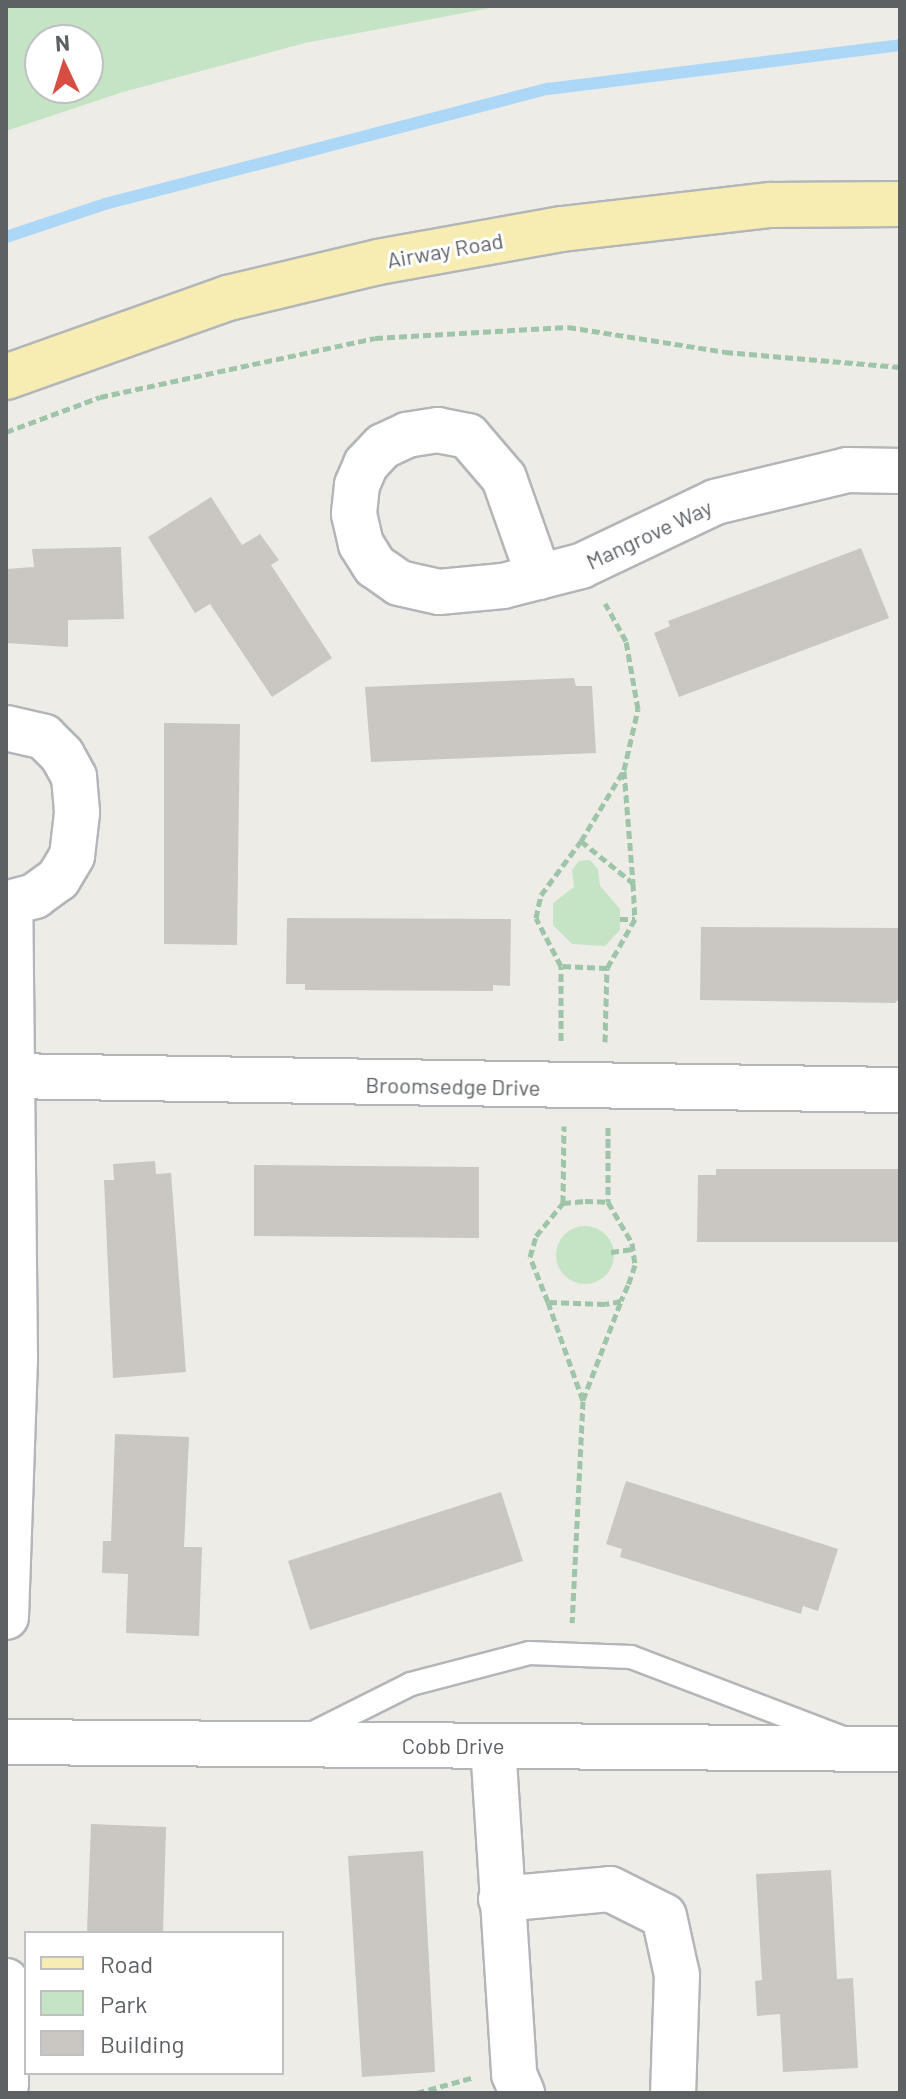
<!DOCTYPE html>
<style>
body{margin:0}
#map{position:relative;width:906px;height:2099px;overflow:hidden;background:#eeece6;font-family:Barlow,sans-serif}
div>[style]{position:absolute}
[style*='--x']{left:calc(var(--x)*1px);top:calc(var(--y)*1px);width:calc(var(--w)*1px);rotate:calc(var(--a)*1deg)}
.green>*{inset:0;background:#c5e3c5}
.round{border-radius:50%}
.stream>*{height:12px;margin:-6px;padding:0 6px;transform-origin:6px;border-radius:6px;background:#add7f7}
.building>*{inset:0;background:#cac7c2}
.path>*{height:5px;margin-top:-2.5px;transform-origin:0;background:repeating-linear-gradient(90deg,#9ec4a9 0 8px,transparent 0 12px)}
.roads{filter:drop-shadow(2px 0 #b3b6b9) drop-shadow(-2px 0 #b3b6b9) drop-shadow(0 2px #b3b6b9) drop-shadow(0 -2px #b3b6b9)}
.service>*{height:22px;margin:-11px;padding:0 11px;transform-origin:11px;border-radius:11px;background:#fff}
.minor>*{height:44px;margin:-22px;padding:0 22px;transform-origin:22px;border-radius:22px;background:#fff}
.primary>*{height:44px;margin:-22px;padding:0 22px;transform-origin:22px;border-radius:22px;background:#f7ecb2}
span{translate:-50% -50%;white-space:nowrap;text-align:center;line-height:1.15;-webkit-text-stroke:6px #fff;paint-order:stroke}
.street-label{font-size:22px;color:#5d6164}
.frame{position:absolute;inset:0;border:8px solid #5d6164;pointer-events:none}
.legend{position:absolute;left:24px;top:1931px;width:260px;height:144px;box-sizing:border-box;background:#fff;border:2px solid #bec0c1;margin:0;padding:10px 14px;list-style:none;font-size:24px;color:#5d6164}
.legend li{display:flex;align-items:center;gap:16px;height:40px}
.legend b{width:40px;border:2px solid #bec0c1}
.north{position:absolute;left:24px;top:24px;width:80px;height:80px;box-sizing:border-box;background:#fff;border:2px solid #bec0c1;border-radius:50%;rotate:356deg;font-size:22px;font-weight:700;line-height:32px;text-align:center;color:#5d6164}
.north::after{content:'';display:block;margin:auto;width:28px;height:36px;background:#d84d42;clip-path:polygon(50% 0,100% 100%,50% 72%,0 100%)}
</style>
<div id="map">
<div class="green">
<i style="clip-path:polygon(evenodd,6px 6px,501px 6px,305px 43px,123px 92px,6px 131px,6px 6px,40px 40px,88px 40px,88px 88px,40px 88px,40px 40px)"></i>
<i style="clip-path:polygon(590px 860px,598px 869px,600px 886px,620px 909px,620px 930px,605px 946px,572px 944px,553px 925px,553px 903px,574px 887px,572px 870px,579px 861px)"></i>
<i class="round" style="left:556px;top:1226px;width:58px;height:58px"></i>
</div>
<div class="stream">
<i style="--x:6;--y:237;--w:104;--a:-18.4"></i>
<i style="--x:105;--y:204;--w:458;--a:-14.6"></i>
<i style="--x:548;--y:89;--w:355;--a:-7.1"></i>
</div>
<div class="building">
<i style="clip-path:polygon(211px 497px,242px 545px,260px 534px,279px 560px,271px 565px,332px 658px,272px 697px,210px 604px,195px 613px,148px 537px)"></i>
<i style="clip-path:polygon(121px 547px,124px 619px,68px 620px,68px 647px,6px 643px,6px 569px,34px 567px,32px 549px)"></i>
<i style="clip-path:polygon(861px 548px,889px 618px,679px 697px,654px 633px,670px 626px,668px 621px)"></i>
<i style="clip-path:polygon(574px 678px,576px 686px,592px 686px,596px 753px,371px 762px,365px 687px)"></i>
<i style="clip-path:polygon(164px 723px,240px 724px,237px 945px,164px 944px)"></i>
<i style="clip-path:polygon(287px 918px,511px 919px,510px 986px,493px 985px,493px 991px,305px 990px,305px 984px,286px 984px)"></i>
<i style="clip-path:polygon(701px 927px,900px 928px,900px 998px,895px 1003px,700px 1000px)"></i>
<i style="clip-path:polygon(155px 1161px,156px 1174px,171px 1173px,186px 1372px,113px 1378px,104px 1180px,114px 1180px,113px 1164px)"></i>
<i style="clip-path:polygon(254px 1165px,479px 1167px,479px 1238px,254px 1236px)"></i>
<i style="clip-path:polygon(716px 1169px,900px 1169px,900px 1242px,697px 1242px,698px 1175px,716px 1175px)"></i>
<i style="clip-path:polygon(115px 1434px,189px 1437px,184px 1547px,202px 1547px,199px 1636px,126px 1633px,128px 1574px,102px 1573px,103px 1541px,111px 1541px)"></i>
<i style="clip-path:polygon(626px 1481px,838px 1549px,818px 1611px,803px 1606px,801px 1614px,620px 1557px,622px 1549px,606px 1544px)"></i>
<i style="clip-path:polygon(501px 1492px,523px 1561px,310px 1630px,288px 1561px)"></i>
<i style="clip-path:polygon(91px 1824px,166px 1827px,163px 1933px,87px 1933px)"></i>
<i style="clip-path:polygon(423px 1851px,435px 2072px,362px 2077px,348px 1856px)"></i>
<i style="clip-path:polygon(831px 1870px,837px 1979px,853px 1978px,858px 2068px,783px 2072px,780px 2014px,757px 2016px,755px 1981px,762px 1980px,756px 1874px)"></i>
</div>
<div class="path">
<i style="--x:6;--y:432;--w:100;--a:-20.4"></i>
<i style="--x:100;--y:397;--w:281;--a:-12.1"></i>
<i style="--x:375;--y:338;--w:193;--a:-3.3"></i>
<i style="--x:568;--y:327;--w:159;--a:9"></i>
<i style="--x:725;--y:352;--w:176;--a:4.9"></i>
<i style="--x:624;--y:771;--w:112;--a:85.4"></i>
<i style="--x:581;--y:841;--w:67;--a:38.9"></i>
<i style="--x:633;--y:883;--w:36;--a:87"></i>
<i style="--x:635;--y:919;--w:56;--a:119.7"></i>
<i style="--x:607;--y:968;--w:46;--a:-177.5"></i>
<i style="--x:561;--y:966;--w:54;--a:-117.5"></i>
<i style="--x:536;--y:918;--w:24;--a:-78"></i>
<i style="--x:541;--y:895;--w:67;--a:-53.5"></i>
<i style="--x:581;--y:841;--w:83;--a:-58.8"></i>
<i style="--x:624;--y:770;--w:63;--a:-77.1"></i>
<i style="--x:638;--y:709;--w:69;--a:-100"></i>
<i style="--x:626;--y:641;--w:43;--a:-118.9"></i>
<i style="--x:620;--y:919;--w:15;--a:0"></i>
<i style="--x:561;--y:1041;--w:75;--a:-90"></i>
<i style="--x:605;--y:1042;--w:74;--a:-88.5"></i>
<i style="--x:608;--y:1127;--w:75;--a:90"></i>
<i style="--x:585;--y:1201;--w:23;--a:2"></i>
<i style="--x:608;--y:1202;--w:48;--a:59.7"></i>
<i style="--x:632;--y:1243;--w:22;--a:82"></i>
<i style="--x:635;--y:1265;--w:21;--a:109"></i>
<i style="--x:628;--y:1285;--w:17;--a:114"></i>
<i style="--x:621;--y:1301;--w:16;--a:169"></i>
<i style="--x:605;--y:1304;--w:57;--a:-178"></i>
<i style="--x:548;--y:1302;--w:48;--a:-111.8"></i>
<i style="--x:530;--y:1257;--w:22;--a:-74"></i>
<i style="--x:536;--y:1236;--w:43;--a:-50.7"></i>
<i style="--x:563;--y:1203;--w:22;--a:-5"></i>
<i style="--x:563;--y:1203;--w:77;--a:-89.3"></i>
<i style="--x:611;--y:1252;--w:22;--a:-8"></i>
<i style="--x:548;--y:1302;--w:105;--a:70.5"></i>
<i style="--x:583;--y:1401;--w:222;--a:92.8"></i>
<i style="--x:583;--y:1400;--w:106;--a:-69"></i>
<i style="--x:417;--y:2093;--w:59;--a:-15.7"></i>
</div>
<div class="roads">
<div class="service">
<i style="--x:307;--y:1736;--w:116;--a:-26.6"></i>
<i style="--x:411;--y:1684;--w:122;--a:-14.7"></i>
<i style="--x:529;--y:1653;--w:102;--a:2.2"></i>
<i style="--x:631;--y:1657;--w:225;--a:20.9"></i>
</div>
<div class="minor">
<i style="--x:539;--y:577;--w:105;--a:-109.5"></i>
<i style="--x:504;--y:478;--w:55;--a:-130.6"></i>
<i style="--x:468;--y:436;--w:31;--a:-169"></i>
<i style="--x:438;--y:430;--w:31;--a:171"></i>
<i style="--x:407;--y:435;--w:26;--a:155"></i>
<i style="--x:383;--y:446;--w:25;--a:133"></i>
<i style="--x:366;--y:464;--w:23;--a:113"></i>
<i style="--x:357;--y:485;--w:29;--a:96"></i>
<i style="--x:354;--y:514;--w:31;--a:77"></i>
<i style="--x:361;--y:544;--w:26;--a:58"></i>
<i style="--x:375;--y:566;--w:29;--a:35"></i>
<i style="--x:399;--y:583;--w:41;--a:12.7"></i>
<i style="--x:439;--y:592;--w:64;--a:-5.4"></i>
<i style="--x:503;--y:586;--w:81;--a:-14.4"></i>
<i style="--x:581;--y:566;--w:148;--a:-25.5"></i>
<i style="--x:715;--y:502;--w:136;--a:-13.6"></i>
<i style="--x:847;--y:470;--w:53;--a:1.1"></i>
<i style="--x:6;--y:728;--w:39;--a:13"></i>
<i style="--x:44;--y:737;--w:25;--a:45"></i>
<i style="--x:62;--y:755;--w:25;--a:61"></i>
<i style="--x:74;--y:777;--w:36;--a:85"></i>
<i style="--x:77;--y:813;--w:43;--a:96.6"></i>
<i style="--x:72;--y:856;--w:27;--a:121"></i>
<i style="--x:58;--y:879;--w:29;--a:144"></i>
<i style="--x:35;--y:896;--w:30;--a:165"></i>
<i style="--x:6;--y:1076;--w:894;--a:0.9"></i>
<i style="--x:6;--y:1617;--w:258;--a:-88"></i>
<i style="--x:15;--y:1359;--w:455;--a:-90.6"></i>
<i style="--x:6;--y:1742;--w:894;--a:0.45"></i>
<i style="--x:493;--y:1746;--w:329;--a:86.3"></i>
<i style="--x:514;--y:2074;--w:21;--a:67"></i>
<i style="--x:501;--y:1899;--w:109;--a:-5.2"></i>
<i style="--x:610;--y:1889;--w:60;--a:26.6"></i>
<i style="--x:664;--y:1916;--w:60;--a:77.6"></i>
<i style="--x:677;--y:1975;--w:118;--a:91.9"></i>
<i style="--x:6;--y:1981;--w:104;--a:90"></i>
</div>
<div class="primary">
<i style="--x:6;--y:377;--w:236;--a:-19.6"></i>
<i style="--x:228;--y:298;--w:154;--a:-13.5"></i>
<i style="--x:378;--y:262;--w:187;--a:-10.2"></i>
<i style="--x:562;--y:229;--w:210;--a:-6.6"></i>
<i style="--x:771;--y:205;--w:129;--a:-0.4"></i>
</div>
</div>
<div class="street-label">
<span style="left:445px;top:250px;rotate:-10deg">Airway Road</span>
<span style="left:649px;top:534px;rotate:-25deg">Mangrove Way</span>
<span style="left:453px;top:1086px;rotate:1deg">Broomsedge Drive</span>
<span style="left:453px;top:1746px">Cobb Drive</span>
</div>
<div class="frame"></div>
<ul class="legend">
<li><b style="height:10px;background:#f7ecb2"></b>Road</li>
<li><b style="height:22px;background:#c5e3c5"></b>Park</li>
<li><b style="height:22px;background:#cac7c2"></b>Building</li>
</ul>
<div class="north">N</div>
</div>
